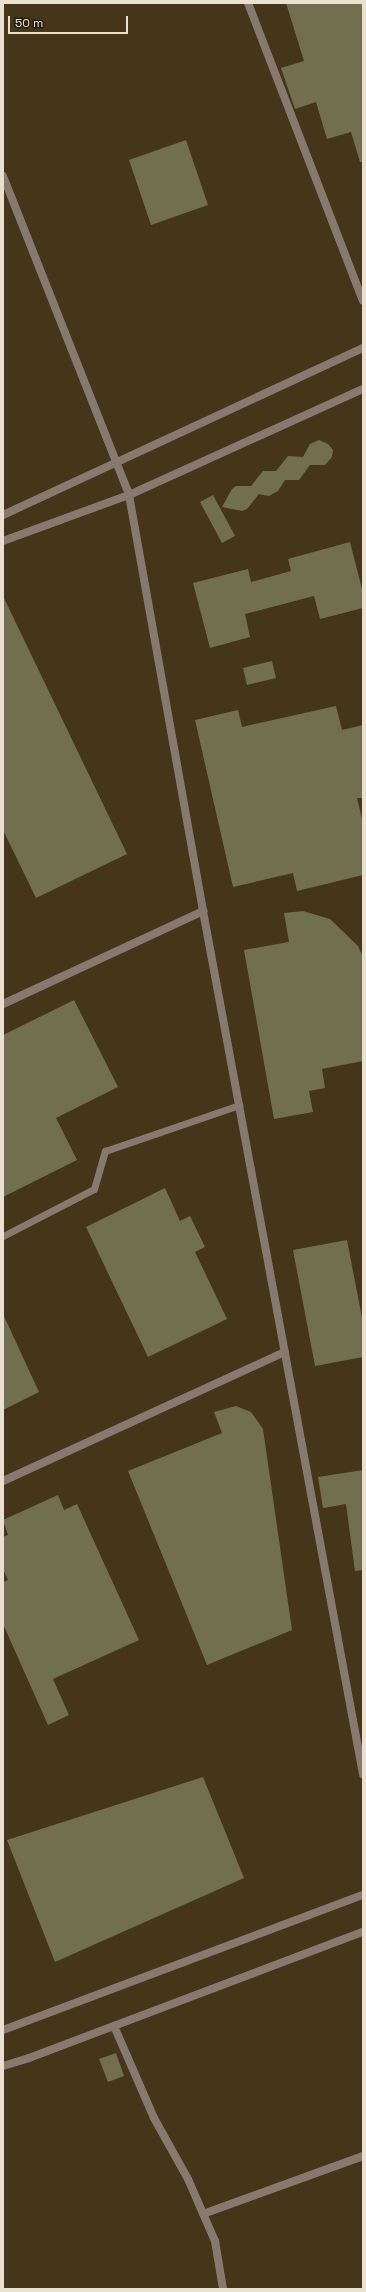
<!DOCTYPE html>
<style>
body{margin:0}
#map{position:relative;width:366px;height:2292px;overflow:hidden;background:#453519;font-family:"Space Grotesk",sans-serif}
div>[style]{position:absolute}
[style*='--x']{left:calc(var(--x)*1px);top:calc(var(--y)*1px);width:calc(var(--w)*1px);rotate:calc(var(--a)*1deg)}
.building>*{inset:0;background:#726f4e}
.service>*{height:7px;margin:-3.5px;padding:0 3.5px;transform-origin:3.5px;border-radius:3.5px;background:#877970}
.minor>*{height:8px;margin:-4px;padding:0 4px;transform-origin:4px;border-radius:4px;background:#877970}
span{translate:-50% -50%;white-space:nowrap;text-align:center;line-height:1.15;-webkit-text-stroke:3.5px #251e12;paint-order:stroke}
.frame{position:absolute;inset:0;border:4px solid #eae0d0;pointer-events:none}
.scale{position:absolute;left:8px;top:16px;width:120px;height:18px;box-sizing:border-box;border:2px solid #eae0d0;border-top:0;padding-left:5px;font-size:12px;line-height:14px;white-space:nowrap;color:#eae0d0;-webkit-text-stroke:3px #251e12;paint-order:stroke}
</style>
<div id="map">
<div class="building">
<i style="clip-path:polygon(286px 3px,363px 3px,363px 162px,360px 162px,351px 132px,327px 139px,316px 102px,295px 109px,281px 68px,304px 61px)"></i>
<i style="clip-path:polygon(186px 140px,208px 205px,151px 225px,129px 160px)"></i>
<i style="clip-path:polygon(319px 440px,328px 444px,333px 450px,332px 457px,325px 465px,310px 465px,299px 480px,285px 480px,278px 491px,269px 496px,259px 494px,247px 509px,242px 511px,222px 507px,232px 489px,236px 486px,251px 486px,263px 471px,276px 471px,288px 456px,303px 457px,310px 444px)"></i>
<i style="clip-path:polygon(213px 495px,235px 536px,222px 543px,200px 502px)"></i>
<i style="clip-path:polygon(350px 542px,363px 593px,363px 608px,320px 619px,314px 596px,245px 614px,250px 637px,210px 648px,193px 583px,248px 569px,251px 582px,291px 571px,288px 559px)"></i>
<i style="clip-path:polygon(3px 596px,127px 854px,36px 898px,3px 830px)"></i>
<i style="clip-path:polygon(272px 661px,276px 678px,247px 685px,243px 668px)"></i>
<i style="clip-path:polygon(336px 706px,342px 730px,363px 725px,363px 798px,357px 798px,363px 823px,363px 875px,297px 891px,293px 873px,233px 887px,195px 720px,238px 710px,242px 727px)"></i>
<i style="clip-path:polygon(303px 911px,330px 919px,358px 946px,363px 957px,363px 1061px,322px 1069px,325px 1088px,309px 1091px,313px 1112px,274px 1119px,244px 950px,289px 942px,284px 913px)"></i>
<i style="clip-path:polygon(74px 1000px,118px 1087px,56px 1118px,77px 1160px,3px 1197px,3px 1035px)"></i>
<i style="clip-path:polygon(165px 1188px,180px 1221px,190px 1216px,205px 1247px,195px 1252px,227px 1319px,148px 1357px,86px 1227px)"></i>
<i style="clip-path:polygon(347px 1240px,363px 1323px,363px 1357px,315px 1366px,293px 1250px)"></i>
<i style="clip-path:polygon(3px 1314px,39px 1392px,3px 1410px)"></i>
<i style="clip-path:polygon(236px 1406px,251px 1412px,263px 1429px,292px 1630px,207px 1665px,128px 1471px,222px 1433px,214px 1412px)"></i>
<i style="clip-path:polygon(363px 1470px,363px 1570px,355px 1571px,346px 1504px,323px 1508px,318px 1477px)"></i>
<i style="clip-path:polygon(58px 1495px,64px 1510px,77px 1504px,139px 1640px,53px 1679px,69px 1715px,48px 1725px,3px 1624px,3px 1582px,8px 1580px,3px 1569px,3px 1537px,8px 1535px,3px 1520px)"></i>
<i style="clip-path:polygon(203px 1777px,244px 1878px,55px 1962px,7px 1840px)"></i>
<i style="clip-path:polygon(116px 2053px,124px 2076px,108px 2082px,99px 2059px)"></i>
</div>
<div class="service">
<i style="--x:3;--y:1236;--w:102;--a:-27.3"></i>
<i style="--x:94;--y:1189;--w:40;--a:-74"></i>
<i style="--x:105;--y:1151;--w:142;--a:-18.9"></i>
</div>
<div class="minor">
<i style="--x:248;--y:3;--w:319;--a:68.9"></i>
<i style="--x:3;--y:176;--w:343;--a:68.4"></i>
<i style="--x:129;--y:495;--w:423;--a:79.9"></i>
<i style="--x:203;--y:911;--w:878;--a:79.5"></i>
<i style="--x:3;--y:515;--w:397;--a:-24.9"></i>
<i style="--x:3;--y:541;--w:134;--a:-20.1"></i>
<i style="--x:129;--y:495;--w:257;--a:-24.4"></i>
<i style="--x:3;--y:1004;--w:221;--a:-24.9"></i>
<i style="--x:3;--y:1481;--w:310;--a:-24.6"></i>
<i style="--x:114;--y:2026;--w:100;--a:66.5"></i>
<i style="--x:154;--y:2118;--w:70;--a:60.9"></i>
<i style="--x:188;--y:2179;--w:68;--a:66.5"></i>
<i style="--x:215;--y:2241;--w:49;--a:80.5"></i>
<i style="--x:3;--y:2030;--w:384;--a:-20.6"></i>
<i style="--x:3;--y:2066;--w:27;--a:-17"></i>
<i style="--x:29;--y:2058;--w:357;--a:-20.7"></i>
<i style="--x:203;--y:2214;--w:170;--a:-19.9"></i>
</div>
<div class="frame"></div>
<div class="scale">50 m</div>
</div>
